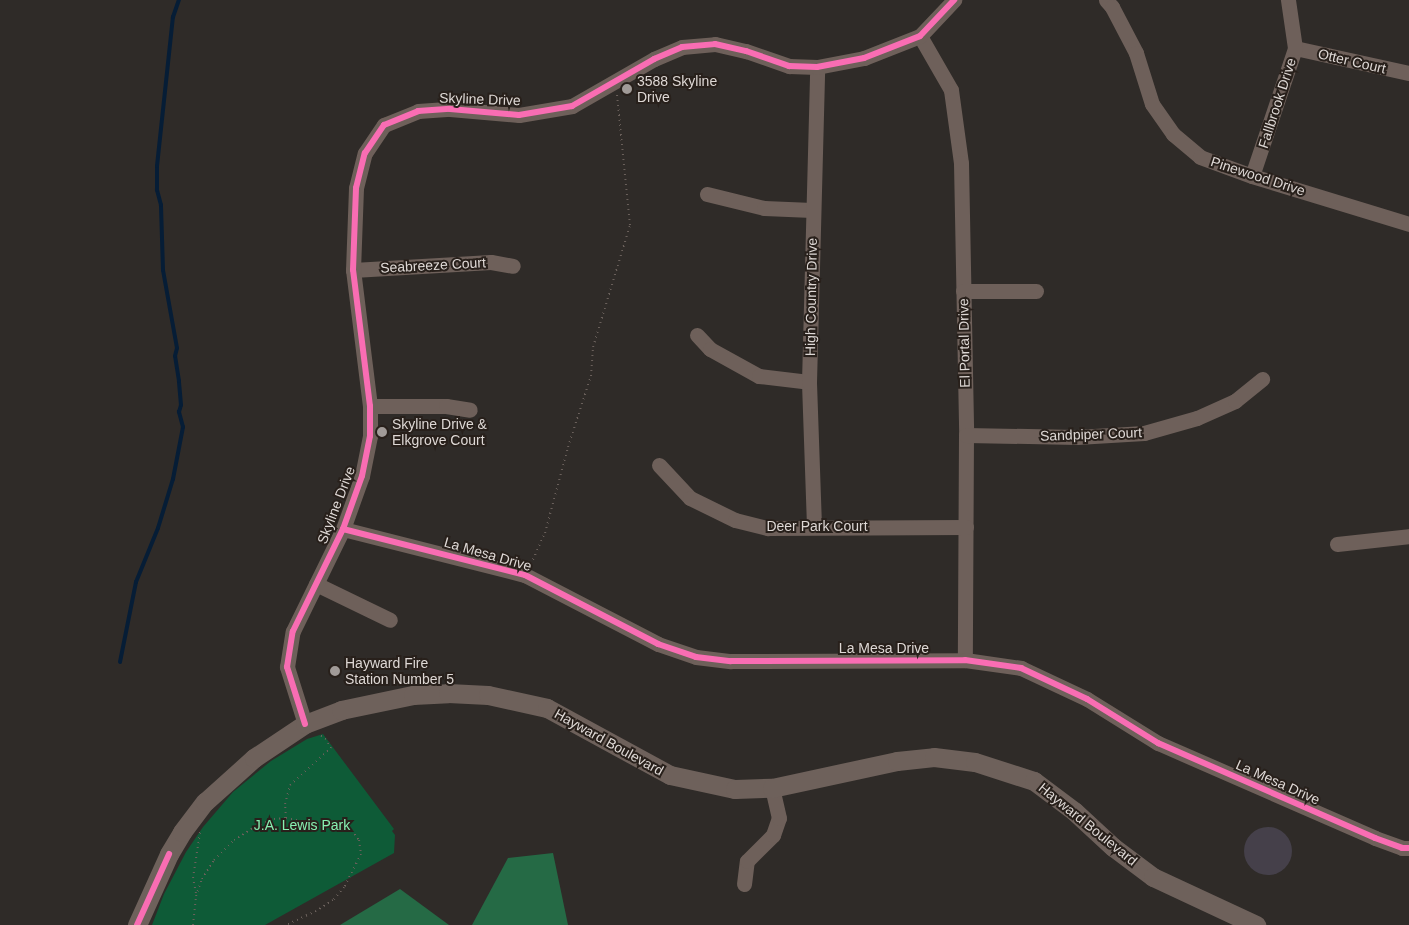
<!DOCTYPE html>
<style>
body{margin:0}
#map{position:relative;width:1409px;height:925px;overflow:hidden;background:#2f2b28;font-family:Helvetica,sans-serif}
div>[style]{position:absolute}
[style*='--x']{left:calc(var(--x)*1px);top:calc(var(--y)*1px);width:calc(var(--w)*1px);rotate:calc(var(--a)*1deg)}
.green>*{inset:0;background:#0e5b37}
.forest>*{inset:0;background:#256a45}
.stream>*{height:4px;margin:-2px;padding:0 2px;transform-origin:2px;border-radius:2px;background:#061d36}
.building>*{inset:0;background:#45404a}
.round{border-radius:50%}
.path>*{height:2px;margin-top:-1px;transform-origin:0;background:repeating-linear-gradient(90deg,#6a605b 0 1px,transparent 0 5px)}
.minor>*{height:15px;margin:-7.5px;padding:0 7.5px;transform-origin:7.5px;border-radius:7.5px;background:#6e605a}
.major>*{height:19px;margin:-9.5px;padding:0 9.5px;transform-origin:9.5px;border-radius:9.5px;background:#6e615b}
.cycleway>*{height:6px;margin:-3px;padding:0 3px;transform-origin:3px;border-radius:3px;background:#f96db3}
.dots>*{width:14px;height:14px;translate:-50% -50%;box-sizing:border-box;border:2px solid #28201b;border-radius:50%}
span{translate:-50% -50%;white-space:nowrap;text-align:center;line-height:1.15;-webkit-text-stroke:4px #28201b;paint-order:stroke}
.street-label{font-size:14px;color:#ded8d5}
.poi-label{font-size:14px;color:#ded8d5}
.left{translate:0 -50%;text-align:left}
.park-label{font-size:14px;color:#87f0b1}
</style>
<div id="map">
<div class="green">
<i style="clip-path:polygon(323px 734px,394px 829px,392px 831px,395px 835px,394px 853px,265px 925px,152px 925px,164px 894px,186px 852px,203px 827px,233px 792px,271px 761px,307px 739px)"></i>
</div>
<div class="forest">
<i style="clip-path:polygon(553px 853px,568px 925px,472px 925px,508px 858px)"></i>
<i style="clip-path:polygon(400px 889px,449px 925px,340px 925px)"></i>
</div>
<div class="stream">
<i style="--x:120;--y:662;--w:82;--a:-78.7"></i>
<i style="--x:136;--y:582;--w:58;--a:-67.8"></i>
<i style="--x:158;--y:528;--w:51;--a:-73"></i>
<i style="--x:173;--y:479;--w:53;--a:-79.1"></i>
<i style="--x:183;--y:427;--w:16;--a:-105"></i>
<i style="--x:179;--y:412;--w:7;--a:-74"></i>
<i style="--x:181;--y:405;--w:24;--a:-95"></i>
<i style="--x:179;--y:381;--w:25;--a:-99"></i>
<i style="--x:175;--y:356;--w:8;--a:-76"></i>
<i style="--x:177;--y:348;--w:79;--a:-100.2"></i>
<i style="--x:163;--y:270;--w:65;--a:-91.8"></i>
<i style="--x:161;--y:205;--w:16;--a:-105"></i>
<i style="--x:157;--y:190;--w:24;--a:-90"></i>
<i style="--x:157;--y:166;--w:150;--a:-83.9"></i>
<i style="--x:173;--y:17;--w:18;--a:-71"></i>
</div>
<div class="building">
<i class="round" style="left:1244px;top:827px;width:48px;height:48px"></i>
</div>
<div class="path">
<i style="--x:531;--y:564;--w:34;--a:-66"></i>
<i style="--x:545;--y:533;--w:89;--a:-75"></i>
<i style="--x:568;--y:447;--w:75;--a:-72.1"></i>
<i style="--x:591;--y:376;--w:29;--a:-86"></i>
<i style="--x:593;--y:347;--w:127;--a:-73.1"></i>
<i style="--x:630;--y:225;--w:131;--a:-95.7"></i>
<i style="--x:286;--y:818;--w:14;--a:-94"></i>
<i style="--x:285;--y:804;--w:20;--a:-75"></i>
<i style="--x:290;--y:785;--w:55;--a:-42.1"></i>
<i style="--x:331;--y:748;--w:10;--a:-119"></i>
<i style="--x:326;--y:739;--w:9;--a:-144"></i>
<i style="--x:196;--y:893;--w:15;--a:-101"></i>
<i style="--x:193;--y:878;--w:47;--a:-81.3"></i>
<i style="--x:193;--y:925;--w:29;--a:-84"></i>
<i style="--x:196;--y:896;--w:18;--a:-71"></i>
<i style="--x:202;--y:879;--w:22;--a:-58"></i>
<i style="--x:214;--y:860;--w:28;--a:-45"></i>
<i style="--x:234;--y:840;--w:26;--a:-32"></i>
<i style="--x:256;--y:826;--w:19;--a:-21"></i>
<i style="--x:274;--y:819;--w:12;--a:-5"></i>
<i style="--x:286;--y:818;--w:25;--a:11"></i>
<i style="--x:311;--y:823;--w:29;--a:0"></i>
<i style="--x:340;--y:823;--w:14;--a:30"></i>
<i style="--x:352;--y:830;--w:12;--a:55"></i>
<i style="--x:359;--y:840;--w:14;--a:82"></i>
<i style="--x:361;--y:854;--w:37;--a:117"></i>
<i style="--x:344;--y:887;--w:17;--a:130"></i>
<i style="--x:333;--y:900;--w:20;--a:147"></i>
<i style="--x:316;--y:911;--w:33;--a:155"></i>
</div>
<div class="minor">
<i style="--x:1106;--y:0;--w:9;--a:49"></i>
<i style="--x:1112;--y:7;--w:52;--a:62.4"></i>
<i style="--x:1136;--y:53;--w:53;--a:72.6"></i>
<i style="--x:1152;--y:104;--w:37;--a:55"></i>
<i style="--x:1173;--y:134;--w:35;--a:40"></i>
<i style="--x:1200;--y:157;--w:55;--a:20.1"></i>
<i style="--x:1252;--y:176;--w:164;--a:17"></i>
<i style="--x:920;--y:36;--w:62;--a:60.1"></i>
<i style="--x:951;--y:90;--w:74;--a:82.2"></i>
<i style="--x:961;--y:163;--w:272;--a:88.9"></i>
<i style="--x:966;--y:435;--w:225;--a:90.3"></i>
<i style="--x:1295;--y:48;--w:117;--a:12.4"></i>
<i style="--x:1252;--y:176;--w:135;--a:-71.4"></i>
<i style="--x:1295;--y:48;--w:49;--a:-98.3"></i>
<i style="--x:707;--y:194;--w:59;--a:13.8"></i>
<i style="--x:764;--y:208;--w:48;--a:2.4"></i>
<i style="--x:353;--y:270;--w:138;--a:-3.3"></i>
<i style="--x:491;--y:262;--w:22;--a:10"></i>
<i style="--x:963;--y:291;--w:73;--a:0"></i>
<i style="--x:697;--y:335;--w:19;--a:47"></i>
<i style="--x:710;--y:349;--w:56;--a:28.9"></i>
<i style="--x:759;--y:376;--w:50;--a:6.8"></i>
<i style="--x:370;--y:406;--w:76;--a:0"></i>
<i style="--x:446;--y:406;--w:24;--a:9"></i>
<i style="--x:966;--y:435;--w:111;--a:1"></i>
<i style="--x:1077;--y:437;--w:67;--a:-3.4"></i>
<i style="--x:1144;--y:433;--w:55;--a:-15.8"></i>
<i style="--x:1197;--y:418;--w:42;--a:-24.1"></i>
<i style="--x:1235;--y:401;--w:35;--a:-39"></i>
<i style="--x:659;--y:465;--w:45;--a:46.8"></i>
<i style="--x:690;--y:498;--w:50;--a:26.1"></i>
<i style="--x:735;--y:520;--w:34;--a:14"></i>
<i style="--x:768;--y:528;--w:198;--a:-0.3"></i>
<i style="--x:814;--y:526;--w:144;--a:-92"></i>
<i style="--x:809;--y:382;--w:315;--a:-88.5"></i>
<i style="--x:343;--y:529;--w:188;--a:14.2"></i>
<i style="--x:525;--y:575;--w:150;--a:27.4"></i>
<i style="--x:658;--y:644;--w:40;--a:18.9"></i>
<i style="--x:696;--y:657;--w:35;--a:7"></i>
<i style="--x:731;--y:661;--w:234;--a:-0.2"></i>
<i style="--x:965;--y:660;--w:57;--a:8.1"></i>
<i style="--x:1021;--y:668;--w:73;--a:25.2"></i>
<i style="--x:1087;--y:699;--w:84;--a:31.8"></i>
<i style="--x:1158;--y:743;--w:237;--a:23.6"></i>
<i style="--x:1375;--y:838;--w:29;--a:20"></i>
<i style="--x:1402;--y:848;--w:7;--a:0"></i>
<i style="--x:1337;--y:544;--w:72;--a:-6.3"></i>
<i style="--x:316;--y:584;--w:82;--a:25.9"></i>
<i style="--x:305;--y:724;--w:60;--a:-107.5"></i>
<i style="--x:287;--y:667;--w:36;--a:-81"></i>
<i style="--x:293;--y:631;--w:114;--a:-63.9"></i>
<i style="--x:343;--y:529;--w:56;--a:-70.3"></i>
<i style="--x:362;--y:476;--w:41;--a:-78.7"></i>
<i style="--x:370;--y:436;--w:30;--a:-90"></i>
<i style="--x:370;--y:406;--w:137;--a:-97.1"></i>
<i style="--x:353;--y:270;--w:82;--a:-87.9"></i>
<i style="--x:356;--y:188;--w:36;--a:-76"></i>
<i style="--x:365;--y:153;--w:34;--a:-56"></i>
<i style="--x:384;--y:125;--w:37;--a:-22"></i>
<i style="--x:418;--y:111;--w:32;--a:-4"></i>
<i style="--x:450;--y:109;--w:69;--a:5"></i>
<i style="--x:519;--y:115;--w:54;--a:-9.6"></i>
<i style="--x:572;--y:106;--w:95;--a:-29.8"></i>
<i style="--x:654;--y:59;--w:30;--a:-23"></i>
<i style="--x:682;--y:47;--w:33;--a:-5"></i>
<i style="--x:715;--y:44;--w:32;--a:13"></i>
<i style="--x:746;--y:51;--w:46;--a:19.2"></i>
<i style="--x:789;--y:66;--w:28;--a:2"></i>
<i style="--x:817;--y:67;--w:48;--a:-10.8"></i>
<i style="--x:864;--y:58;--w:60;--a:-21.4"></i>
<i style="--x:920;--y:36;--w:50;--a:-46.6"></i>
<i style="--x:744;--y:884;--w:23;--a:-83"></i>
<i style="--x:747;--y:861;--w:37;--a:-45"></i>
<i style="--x:773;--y:835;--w:18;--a:-71"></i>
<i style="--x:779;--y:818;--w:31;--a:-103"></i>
</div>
<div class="major">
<i style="--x:137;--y:925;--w:78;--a:-65.7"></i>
<i style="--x:169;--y:854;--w:26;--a:-59"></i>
<i style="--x:182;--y:832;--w:38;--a:-53"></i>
<i style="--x:205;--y:802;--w:66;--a:-41.9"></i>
<i style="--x:254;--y:758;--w:61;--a:-33.7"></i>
<i style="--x:305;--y:724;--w:39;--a:-21"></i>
<i style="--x:341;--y:710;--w:74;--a:-11.8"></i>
<i style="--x:413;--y:695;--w:35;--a:-3"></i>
<i style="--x:448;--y:693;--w:40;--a:2.9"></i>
<i style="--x:488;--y:695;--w:60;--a:12.4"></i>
<i style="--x:547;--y:708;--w:140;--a:28.6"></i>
<i style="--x:670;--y:775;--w:66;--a:12.2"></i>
<i style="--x:735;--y:789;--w:37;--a:-2"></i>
<i style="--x:772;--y:788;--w:128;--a:-12.2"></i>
<i style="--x:897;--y:761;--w:37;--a:-6"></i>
<i style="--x:934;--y:757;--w:41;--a:7"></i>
<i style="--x:975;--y:762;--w:62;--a:17.9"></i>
<i style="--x:1034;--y:781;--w:50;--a:36.9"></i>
<i style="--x:1074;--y:811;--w:53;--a:42.7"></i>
<i style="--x:1113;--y:847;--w:50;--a:36.9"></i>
<i style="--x:1153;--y:877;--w:114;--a:25"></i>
</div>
<div class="cycleway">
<i style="--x:343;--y:529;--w:188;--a:14.2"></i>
<i style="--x:525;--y:575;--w:150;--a:27.4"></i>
<i style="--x:658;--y:644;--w:40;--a:18.9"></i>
<i style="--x:696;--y:657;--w:35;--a:7"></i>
<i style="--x:731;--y:661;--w:234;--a:-0.2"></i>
<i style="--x:965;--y:660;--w:57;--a:8.1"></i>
<i style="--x:1021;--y:668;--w:73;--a:25.2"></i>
<i style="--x:1087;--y:699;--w:84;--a:31.8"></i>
<i style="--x:1158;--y:743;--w:237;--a:23.6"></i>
<i style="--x:1375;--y:838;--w:29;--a:20"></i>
<i style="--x:1402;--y:848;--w:7;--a:0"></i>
<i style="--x:305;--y:724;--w:60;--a:-107.5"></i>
<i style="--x:287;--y:667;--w:36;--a:-81"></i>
<i style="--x:293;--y:631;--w:114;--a:-63.9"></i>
<i style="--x:343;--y:529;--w:56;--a:-70.3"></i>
<i style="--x:362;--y:476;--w:41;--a:-78.7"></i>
<i style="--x:370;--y:436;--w:30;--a:-90"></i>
<i style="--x:370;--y:406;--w:137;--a:-97.1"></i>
<i style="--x:353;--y:270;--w:82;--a:-87.9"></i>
<i style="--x:356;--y:188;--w:36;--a:-76"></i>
<i style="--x:365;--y:153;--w:34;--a:-56"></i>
<i style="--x:384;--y:125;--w:37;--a:-22"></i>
<i style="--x:418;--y:111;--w:32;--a:-4"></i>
<i style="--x:450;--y:109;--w:69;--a:5"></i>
<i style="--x:519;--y:115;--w:54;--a:-9.6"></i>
<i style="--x:572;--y:106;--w:95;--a:-29.8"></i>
<i style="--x:654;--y:59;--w:30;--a:-23"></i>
<i style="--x:682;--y:47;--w:33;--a:-5"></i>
<i style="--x:715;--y:44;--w:32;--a:13"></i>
<i style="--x:746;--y:51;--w:46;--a:19.2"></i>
<i style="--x:789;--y:66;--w:28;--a:2"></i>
<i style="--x:817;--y:67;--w:48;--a:-10.8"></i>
<i style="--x:864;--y:58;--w:60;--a:-21.4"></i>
<i style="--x:920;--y:36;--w:50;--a:-46.6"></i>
<i style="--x:137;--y:925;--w:78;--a:-65.7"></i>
</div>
<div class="dots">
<i style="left:627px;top:89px;background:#a19b98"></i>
<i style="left:382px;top:432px;background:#a19b98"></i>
<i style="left:335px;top:671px;background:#a19b98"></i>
</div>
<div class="street-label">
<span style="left:1352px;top:61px;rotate:13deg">Otter Court</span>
<span style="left:480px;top:99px;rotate:2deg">Skyline Drive</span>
<span style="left:1277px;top:103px;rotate:-72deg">Fallbrook Drive</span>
<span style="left:1258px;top:176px;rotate:18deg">Pinewood Drive</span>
<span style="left:433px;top:265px;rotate:-3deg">Seabreeze Court</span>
<span style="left:811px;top:297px;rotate:-89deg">High Country Drive</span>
<span style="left:964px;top:343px;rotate:-91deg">El Portal Drive</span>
<span style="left:1091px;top:434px;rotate:-2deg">Sandpiper Court</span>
<span style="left:336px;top:505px;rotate:-69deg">Skyline Drive</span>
<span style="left:817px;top:526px">Deer Park Court</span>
<span style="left:488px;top:554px;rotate:16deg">La Mesa Drive</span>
<span style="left:884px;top:648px">La Mesa Drive</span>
<span style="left:609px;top:742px;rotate:29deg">Hayward Boulevard</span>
<span style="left:1278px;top:782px;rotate:24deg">La Mesa Drive</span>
<span style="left:1088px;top:824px;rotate:39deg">Hayward Boulevard</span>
</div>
<div class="poi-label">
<span class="left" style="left:637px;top:89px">3588 Skyline<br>Drive</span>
<span class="left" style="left:392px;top:432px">Skyline Drive &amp;<br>Elkgrove Court</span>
<span class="left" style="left:345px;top:671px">Hayward Fire<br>Station Number 5</span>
</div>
<div class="park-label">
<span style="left:302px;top:825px">J.A. Lewis Park</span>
</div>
</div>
